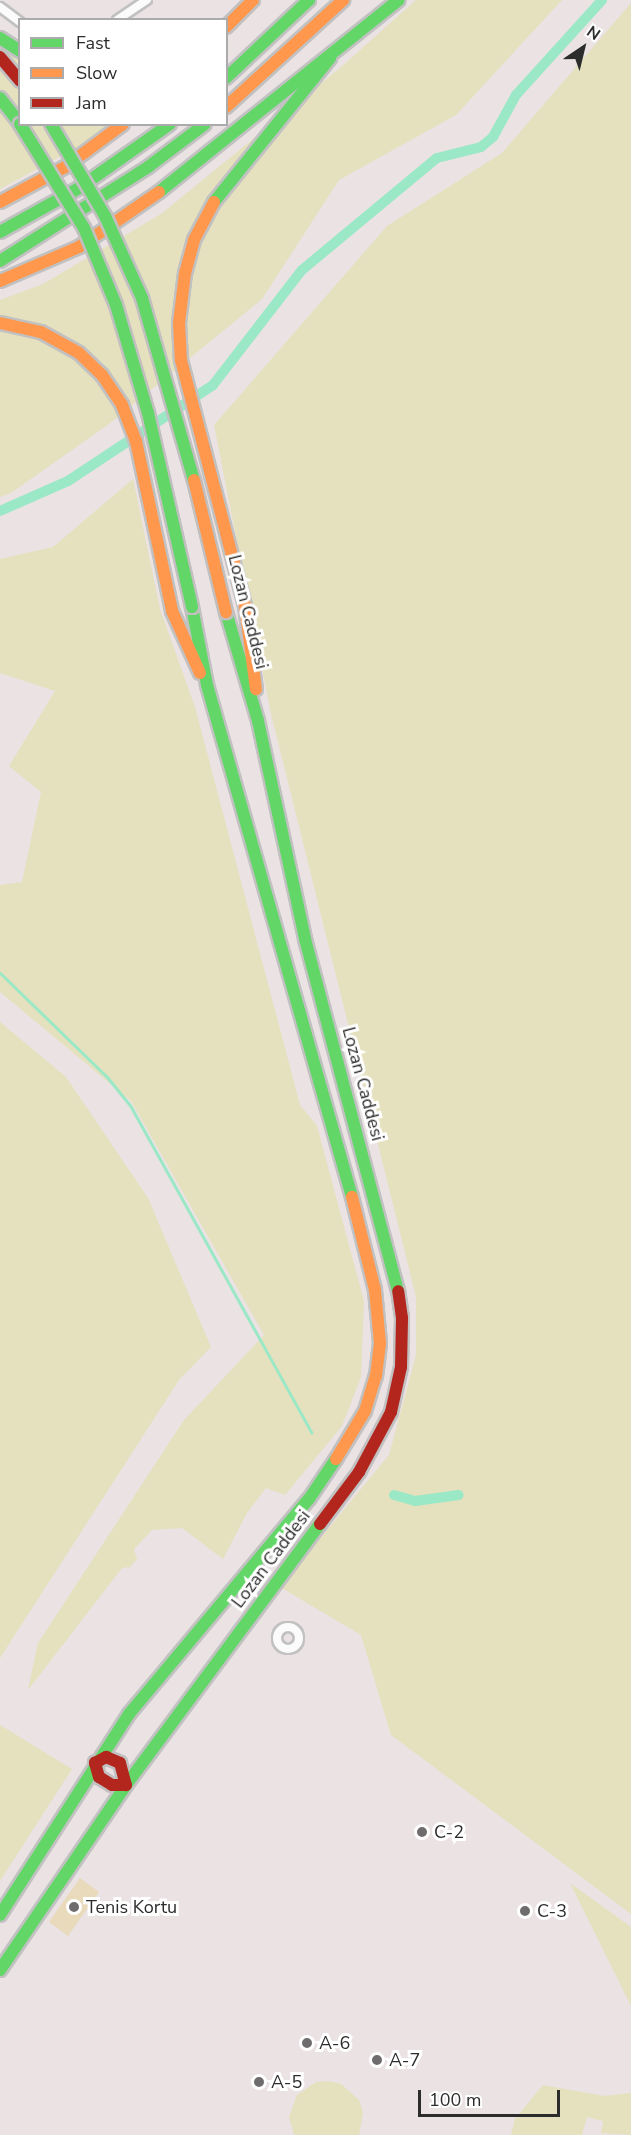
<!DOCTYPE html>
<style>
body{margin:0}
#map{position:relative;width:631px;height:2135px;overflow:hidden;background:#eae2e3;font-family:"Nunito Sans",sans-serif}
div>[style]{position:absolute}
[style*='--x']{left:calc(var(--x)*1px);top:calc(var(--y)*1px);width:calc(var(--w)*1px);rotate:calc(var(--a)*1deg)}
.green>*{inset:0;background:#e5e0bd}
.pitch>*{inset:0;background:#e8dabb}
.stream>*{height:3px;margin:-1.5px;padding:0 1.5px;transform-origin:1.5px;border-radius:1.5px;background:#9ae8c6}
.canal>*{height:10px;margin:-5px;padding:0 5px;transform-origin:5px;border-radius:5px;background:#9ae8c6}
.roads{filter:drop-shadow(2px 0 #c2c1c1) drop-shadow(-2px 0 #c2c1c1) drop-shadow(0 2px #c2c1c1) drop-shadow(0 -2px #c2c1c1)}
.street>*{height:8px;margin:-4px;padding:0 4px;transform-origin:4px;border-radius:4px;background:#fcfbfb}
.street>.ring{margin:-4px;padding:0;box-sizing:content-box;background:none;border:8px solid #fcfbfb;border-radius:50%}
.fast>*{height:12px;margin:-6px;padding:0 6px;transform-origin:6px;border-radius:6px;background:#63d668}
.slow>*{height:12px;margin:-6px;padding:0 6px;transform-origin:6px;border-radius:6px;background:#ff974d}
.jam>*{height:12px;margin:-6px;padding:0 6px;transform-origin:6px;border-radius:6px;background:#b3261e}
.bridges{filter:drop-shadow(2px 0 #c1bfbf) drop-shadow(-2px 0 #c1bfbf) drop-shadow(0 2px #c1bfbf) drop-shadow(0 -2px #c1bfbf)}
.fast-bridge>*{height:12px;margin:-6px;padding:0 6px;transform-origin:6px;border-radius:6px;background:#63d668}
.slow-bridge>*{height:12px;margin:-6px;padding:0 6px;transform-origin:6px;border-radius:6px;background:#ff974d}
.dots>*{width:16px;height:16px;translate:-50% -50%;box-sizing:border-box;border:3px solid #fff;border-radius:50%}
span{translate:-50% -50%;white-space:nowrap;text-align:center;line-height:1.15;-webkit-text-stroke:6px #fff;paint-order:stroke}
.street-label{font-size:18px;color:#2c2c2c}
.poi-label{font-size:18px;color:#2c2c2c}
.left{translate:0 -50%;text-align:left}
.legend{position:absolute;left:18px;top:18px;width:210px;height:108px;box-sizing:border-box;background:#fff;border:2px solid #ababab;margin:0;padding:8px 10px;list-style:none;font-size:18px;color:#2c2c2c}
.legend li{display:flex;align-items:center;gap:12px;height:30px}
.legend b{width:30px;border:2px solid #ababab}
.north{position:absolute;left:553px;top:18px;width:60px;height:60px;-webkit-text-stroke:4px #fff;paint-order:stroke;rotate:35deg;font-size:16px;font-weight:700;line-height:24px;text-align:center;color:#2c2c2c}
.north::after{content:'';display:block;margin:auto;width:21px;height:27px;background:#2c2c2c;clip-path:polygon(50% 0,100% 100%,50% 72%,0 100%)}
.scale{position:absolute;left:418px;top:2090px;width:142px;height:27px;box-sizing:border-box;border:3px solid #2c2c2c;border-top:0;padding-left:8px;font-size:18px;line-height:21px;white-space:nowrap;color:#2c2c2c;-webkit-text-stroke:4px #fff;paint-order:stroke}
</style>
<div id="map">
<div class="green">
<i style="clip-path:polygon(416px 0,562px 0,456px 115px,339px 180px,262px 299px,109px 424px,11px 493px,0 497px,0 300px,43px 284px,161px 214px,341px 67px)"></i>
<i style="clip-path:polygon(631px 3px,631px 1914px,391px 1735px,361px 1635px,280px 1587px,389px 1455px,416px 1355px,416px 1297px,271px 714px,214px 425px,387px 226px,502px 153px)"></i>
<i style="clip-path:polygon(3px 47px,19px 56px,20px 124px,110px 125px,89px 141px,0 189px,0 49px)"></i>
<i style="clip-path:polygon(133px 479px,160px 609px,195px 707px,300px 1105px,317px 1126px,364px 1301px,361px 1377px,342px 1426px,285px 1495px,266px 1488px,247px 1513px,223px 1559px,182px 1528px,152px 1530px,134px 1549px,137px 1559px,130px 1567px,122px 1568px,28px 1690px,38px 1643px,184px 1420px,264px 1335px,131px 1101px,0 992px,0 885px,22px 882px,41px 792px,9px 766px,55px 691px,0 673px,0 559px,53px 547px)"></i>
<i style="clip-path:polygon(0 1022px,66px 1077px,148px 1198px,211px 1347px,179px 1380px,0 1658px)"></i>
<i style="clip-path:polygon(0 1725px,72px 1769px,0 1881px)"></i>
<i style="clip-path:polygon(570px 1883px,631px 1927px,631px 2006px)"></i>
<i style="clip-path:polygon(328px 2081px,341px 2084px,359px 2100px,363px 2113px,359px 2135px,294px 2135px,289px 2117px,297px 2095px,316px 2082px)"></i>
<i style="clip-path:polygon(543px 2085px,604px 2096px,631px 2093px,631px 2135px,601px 2133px,603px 2121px,587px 2117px,582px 2135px,511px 2135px,515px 2119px)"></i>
</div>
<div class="pitch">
<i style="clip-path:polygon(80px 1878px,99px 1892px,68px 1936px,49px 1922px)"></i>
</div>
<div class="stream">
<i style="--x:0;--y:973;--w:149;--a:44.2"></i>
<i style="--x:107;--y:1077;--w:38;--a:51"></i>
<i style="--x:131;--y:1107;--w:372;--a:61"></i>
</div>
<div class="canal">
<i style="--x:0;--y:511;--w:74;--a:-23.8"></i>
<i style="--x:68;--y:481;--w:174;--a:-33.5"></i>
<i style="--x:213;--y:385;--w:145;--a:-52.3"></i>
<i style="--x:302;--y:270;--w:175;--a:-39.7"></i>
<i style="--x:437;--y:158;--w:45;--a:-14"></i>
<i style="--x:481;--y:147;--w:16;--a:-40"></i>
<i style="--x:493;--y:137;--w:48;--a:-61.3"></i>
<i style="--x:516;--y:95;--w:128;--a:-47.8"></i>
<i style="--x:394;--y:1495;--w:22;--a:16"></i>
<i style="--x:415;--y:1501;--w:44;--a:-7.8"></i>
</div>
<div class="roads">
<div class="street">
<i style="--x:0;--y:7;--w:25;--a:37"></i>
<i style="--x:117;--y:20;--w:36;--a:-34"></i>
<i class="ring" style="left:277px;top:1627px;width:14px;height:14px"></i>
</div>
<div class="fast">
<i style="--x:0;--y:38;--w:24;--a:33"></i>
<i style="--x:226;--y:78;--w:114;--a:-43.2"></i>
<i style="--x:0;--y:98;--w:33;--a:52"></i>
<i style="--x:159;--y:192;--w:307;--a:-38.7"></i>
<i style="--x:214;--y:202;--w:185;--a:-51.1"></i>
<i style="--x:0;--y:232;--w:90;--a:-29.1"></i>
<i style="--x:79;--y:188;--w:111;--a:-35.1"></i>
<i style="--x:0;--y:261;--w:175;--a:-32.4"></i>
<i style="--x:148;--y:167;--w:71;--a:-37"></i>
<i style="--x:192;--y:607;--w:79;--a:79.1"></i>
<i style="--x:207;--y:685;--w:532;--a:74.19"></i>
<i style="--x:226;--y:612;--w:114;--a:73.6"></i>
<i style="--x:258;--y:721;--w:223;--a:77.8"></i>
<i style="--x:305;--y:939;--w:364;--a:75.2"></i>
<i style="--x:0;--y:1915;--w:239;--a:-57.3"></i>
<i style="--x:129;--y:1714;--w:280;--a:-50.1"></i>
<i style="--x:309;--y:1499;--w:48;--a:-56"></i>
<i style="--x:0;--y:1970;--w:224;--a:-55.7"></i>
<i style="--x:126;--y:1785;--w:325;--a:-53.4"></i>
</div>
<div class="slow">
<i style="--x:226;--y:27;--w:38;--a:-45"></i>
<i style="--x:226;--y:107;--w:159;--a:-42.4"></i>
<i style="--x:0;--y:202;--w:74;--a:-28.3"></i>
<i style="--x:65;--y:167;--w:72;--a:-36.6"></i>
<i style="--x:214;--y:202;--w:43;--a:117.8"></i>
<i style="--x:194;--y:240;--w:34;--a:105"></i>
<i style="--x:185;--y:273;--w:50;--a:96.8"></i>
<i style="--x:179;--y:323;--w:37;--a:87"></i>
<i style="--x:181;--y:360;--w:254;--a:75.4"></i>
<i style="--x:0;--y:281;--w:86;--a:-23.3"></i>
<i style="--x:79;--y:247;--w:97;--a:-34.5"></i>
<i style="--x:0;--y:323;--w:42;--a:12.4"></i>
<i style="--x:41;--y:332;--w:43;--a:28.9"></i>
<i style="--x:79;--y:353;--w:32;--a:44"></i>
<i style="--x:102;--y:375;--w:36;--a:56"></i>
<i style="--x:122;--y:405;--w:39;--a:69"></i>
<i style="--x:136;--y:441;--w:174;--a:78"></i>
<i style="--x:245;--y:606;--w:84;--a:82.5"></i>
<i style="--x:172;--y:611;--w:68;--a:65.7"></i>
<i style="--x:336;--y:1459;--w:56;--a:-58.9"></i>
<i style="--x:365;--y:1411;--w:37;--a:-73"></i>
<i style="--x:376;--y:1376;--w:33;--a:-83"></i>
<i style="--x:380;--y:1343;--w:53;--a:-95.4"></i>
<i style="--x:375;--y:1290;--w:96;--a:-103.9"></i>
</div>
<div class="jam">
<i style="--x:0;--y:57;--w:31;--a:50"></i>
<i style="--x:320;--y:1524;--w:65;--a:-53.1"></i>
<i style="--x:359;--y:1472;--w:68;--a:-61.9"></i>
<i style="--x:391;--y:1412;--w:46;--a:-77.5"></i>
<i style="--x:401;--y:1367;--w:49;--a:-88.8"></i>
<i style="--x:402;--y:1318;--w:27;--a:-98"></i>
<i style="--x:106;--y:1757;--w:15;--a:23"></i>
<i style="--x:120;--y:1763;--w:23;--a:75"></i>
<i style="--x:126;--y:1785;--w:14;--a:180"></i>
<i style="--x:112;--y:1785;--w:15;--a:-148"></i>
<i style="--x:99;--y:1777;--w:15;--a:-106"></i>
<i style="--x:95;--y:1763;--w:13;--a:-29"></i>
</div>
</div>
<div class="bridges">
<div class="fast-bridge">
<i style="--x:20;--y:124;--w:122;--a:58.4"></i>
<i style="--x:84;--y:228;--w:83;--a:67.4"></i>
<i style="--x:116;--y:305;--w:113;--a:73.5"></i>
<i style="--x:148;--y:413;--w:199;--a:77.2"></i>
<i style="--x:51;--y:124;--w:107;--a:59.6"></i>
<i style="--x:105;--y:216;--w:90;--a:65.7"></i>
<i style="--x:142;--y:298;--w:189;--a:74.1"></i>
</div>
<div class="slow-bridge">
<i style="--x:194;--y:480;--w:136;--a:76.4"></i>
</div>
</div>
<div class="dots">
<i style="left:422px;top:1832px;background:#6e6c6c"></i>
<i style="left:74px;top:1907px;background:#6e6c6c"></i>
<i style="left:525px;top:1911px;background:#6e6c6c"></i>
<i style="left:307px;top:2043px;background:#6e6c6c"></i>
<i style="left:377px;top:2060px;background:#6e6c6c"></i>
<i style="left:259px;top:2082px;background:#6e6c6c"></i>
</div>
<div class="street-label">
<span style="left:248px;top:612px;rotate:76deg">Lozan Caddesi</span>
<span style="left:363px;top:1084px;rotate:75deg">Lozan Caddesi</span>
<span style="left:271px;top:1559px;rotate:-53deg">Lozan Caddesi</span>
</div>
<div class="poi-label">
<span class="left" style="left:434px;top:1832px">C-2</span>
<span class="left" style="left:86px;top:1907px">Tenis Kortu</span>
<span class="left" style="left:537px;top:1911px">C-3</span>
<span class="left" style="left:319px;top:2043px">A-6</span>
<span class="left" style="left:389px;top:2060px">A-7</span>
<span class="left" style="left:271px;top:2082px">A-5</span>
</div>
<ul class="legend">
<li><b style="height:8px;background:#63d668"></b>Fast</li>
<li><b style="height:8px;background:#ff974d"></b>Slow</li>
<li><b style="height:8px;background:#b3261e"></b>Jam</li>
</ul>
<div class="north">N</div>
<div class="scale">100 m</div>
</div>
